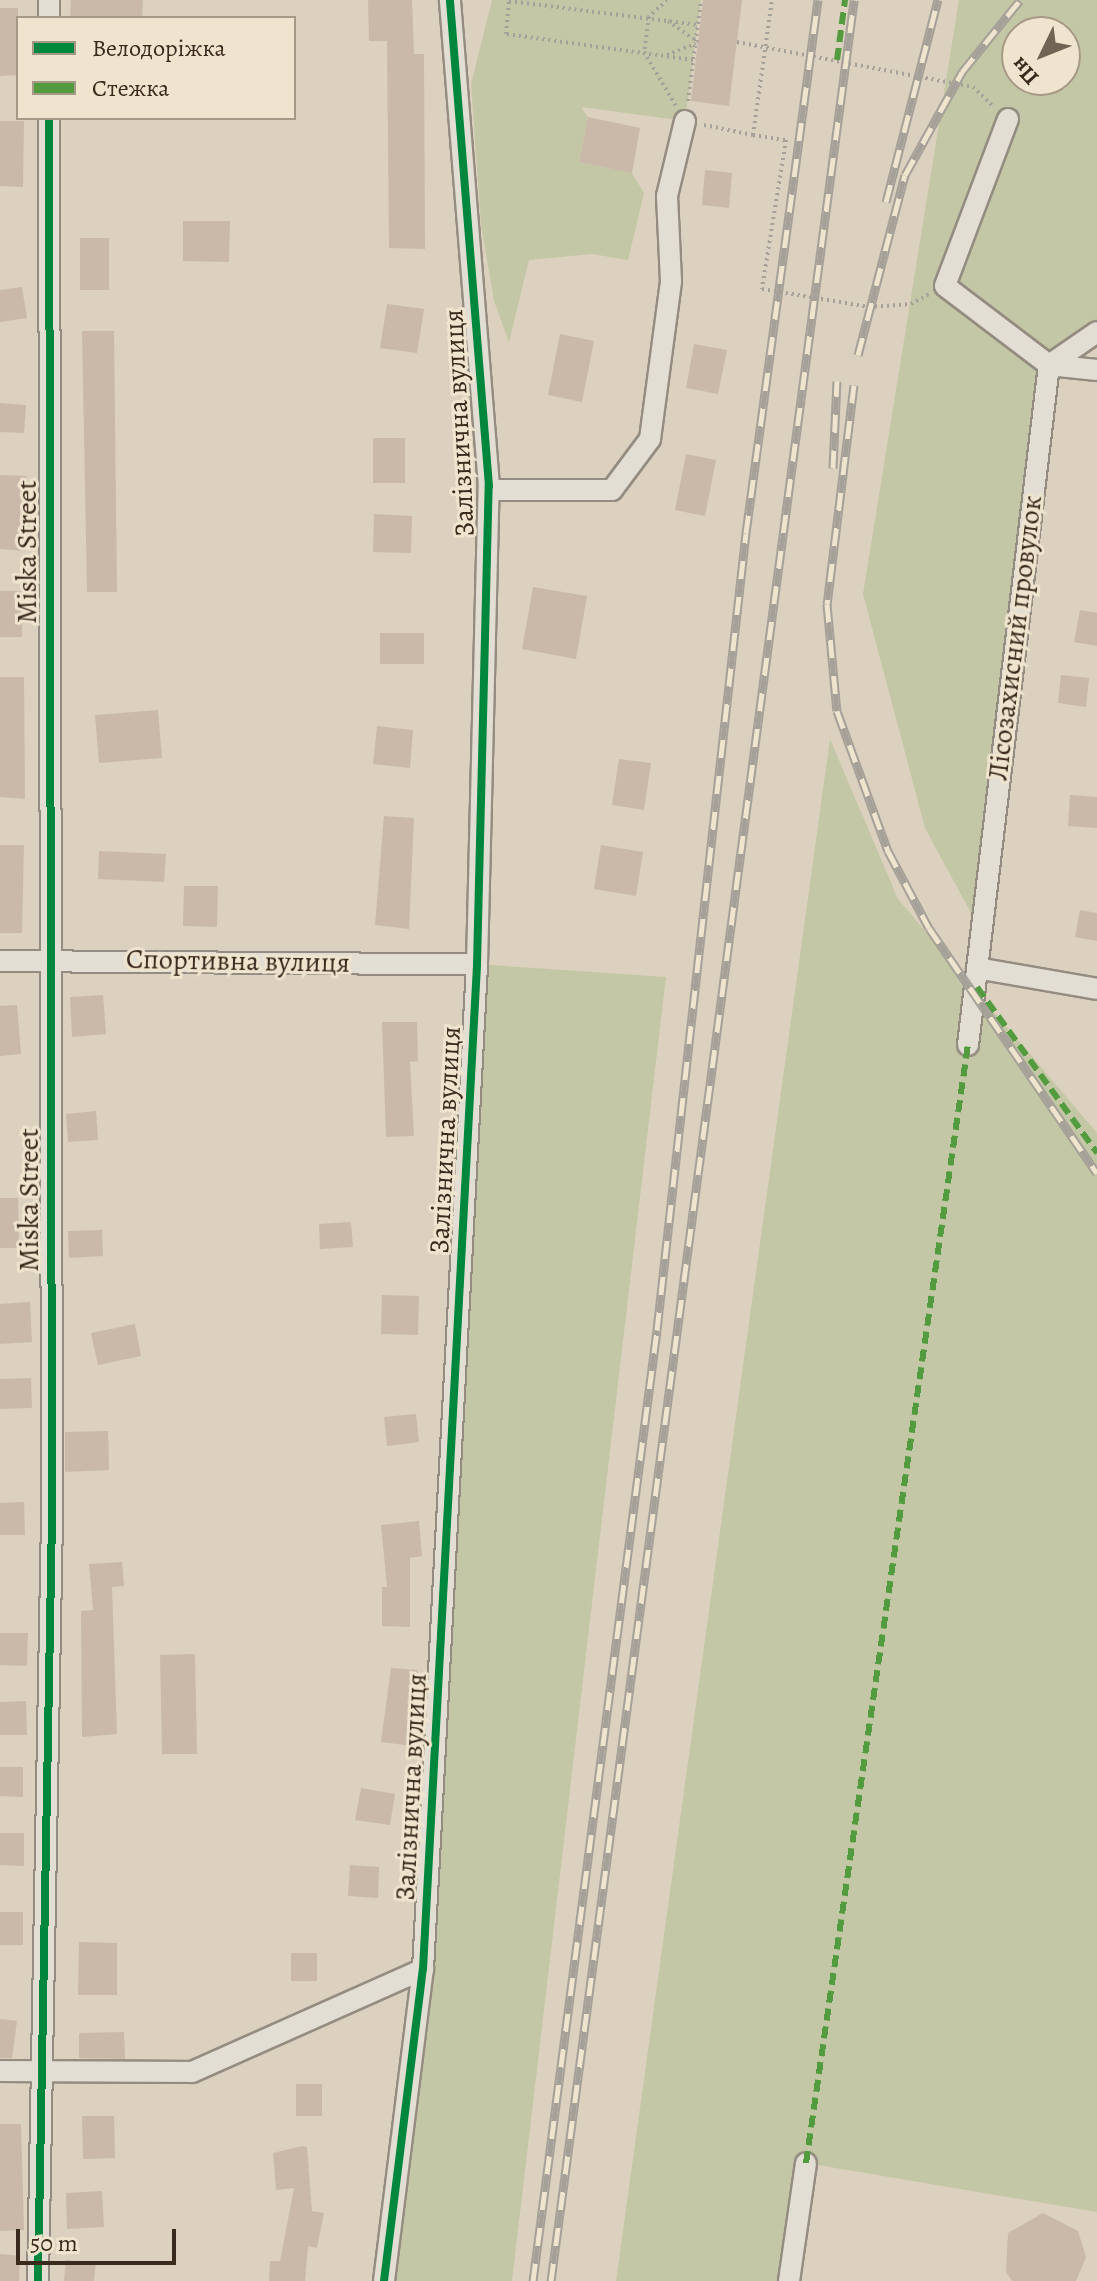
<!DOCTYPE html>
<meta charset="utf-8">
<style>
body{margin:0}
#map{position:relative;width:1097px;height:2281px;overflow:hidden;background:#dbd1be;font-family:Alegreya,serif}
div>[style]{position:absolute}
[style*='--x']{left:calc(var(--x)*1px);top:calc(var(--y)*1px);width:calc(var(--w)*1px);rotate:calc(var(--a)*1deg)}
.green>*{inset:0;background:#c4c7a5}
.building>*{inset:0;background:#cab9a9}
.path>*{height:4px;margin-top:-2px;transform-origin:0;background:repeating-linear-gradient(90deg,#a6a198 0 2px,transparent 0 6px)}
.roads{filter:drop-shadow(2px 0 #948c80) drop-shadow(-2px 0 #948c80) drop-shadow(0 2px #948c80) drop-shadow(0 -2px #948c80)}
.minor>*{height:20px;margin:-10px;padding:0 10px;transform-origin:10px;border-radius:10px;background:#e3ded4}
.rail>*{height:9px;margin-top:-4.5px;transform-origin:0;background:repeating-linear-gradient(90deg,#efe4cd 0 18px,#a6a198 0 36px);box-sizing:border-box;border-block:2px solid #a6a198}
.quiet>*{height:6px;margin-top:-3px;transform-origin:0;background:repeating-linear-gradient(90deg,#529c3f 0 12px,transparent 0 18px)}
.cycleway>*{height:8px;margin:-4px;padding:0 4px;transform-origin:4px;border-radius:4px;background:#00873e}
span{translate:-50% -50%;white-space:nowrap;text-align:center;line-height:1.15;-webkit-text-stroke:6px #efe4cd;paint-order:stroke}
.street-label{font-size:28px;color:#3a291d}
.legend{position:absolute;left:16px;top:16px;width:280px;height:104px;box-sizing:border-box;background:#efe4cd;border:2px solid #a79987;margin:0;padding:10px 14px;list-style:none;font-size:24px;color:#3a291d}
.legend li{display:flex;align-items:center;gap:16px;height:40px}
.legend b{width:40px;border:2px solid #a79987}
.north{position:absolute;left:1001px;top:16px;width:80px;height:80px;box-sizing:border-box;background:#efe4cd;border:2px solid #a79987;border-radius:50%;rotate:227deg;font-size:22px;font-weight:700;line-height:32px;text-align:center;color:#3a291d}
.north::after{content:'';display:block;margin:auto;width:28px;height:36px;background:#726455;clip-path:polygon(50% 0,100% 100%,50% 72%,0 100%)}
.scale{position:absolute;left:16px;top:2229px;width:160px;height:36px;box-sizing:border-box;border:4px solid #3a291d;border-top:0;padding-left:10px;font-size:24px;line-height:28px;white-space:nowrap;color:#3a291d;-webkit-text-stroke:6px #efe4cd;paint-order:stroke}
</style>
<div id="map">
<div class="green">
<i style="clip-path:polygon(492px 0,701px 0,685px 121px,581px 107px,588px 117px,579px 162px,632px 173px,644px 193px,628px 260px,592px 254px,529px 260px,509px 342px,494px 301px,481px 224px,471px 84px)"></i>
<i style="clip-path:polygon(evenodd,959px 0,1097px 0,1097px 332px,1049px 365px,978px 926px,925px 828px,863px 594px,959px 0,1017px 32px,1065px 32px,1065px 80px,1017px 80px,1017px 32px)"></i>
<i style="clip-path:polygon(830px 739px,898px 899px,1097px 1133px,1097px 2212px,806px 2163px,789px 2281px,616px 2281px)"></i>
<i style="clip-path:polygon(477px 964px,666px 977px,512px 2281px,384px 2281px,423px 1969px)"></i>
</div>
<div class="building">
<i style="clip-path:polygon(71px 0,143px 0,142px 18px,70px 18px)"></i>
<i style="clip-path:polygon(368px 0,412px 0,414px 54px,424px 54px,425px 249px,389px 248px,387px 41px,369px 41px)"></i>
<i style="clip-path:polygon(703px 0,742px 0,729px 106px,691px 101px)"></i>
<i style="clip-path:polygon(0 8px,18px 8px,18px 75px,0 76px)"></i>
<i style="clip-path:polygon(588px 117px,640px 128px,632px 173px,579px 162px)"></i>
<i style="clip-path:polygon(0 121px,24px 121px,23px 187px,0 186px)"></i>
<i style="clip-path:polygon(705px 170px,732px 173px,729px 208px,702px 205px)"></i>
<i style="clip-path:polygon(183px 221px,230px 221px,229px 262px,183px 261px)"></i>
<i style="clip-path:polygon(80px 238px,109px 238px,109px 290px,80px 290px)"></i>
<i style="clip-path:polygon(22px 287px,27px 318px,0 322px,0 290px)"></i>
<i style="clip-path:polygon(387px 304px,424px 309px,417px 353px,380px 348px)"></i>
<i style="clip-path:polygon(82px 331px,114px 331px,117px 592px,87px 592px)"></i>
<i style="clip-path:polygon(560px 334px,594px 341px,582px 402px,548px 395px)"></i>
<i style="clip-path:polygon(694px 344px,727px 350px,718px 394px,686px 388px)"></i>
<i style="clip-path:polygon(0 403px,26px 405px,24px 433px,0 432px)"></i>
<i style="clip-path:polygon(373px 438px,405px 438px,405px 483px,373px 483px)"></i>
<i style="clip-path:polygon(686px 454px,716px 460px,705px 516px,675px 510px)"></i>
<i style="clip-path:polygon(0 475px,27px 476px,25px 551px,0 549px)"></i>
<i style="clip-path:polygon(374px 514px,412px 516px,411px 553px,373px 552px)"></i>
<i style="clip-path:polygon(533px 587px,587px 596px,576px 659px,522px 649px)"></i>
<i style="clip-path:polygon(0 591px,23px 591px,22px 637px,0 637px)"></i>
<i style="clip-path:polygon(1080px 610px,1097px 613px,1097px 646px,1074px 642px)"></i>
<i style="clip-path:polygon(380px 633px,424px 633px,424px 664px,380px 664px)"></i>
<i style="clip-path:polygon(1061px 675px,1089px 678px,1086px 707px,1058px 703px)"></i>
<i style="clip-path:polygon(0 677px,24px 677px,25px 799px,0 797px)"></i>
<i style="clip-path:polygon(158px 710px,162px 758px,99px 763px,95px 715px)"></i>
<i style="clip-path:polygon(377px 726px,413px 730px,410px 768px,373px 764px)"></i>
<i style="clip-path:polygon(619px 759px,651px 763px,644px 810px,612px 805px)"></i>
<i style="clip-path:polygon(1070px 795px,1097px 797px,1097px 828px,1068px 826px)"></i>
<i style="clip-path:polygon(384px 816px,414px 818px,409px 929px,375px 925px)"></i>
<i style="clip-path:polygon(0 845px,24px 845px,22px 933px,0 933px)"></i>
<i style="clip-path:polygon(601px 845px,643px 852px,636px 896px,594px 889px)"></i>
<i style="clip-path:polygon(99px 851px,166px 854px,164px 882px,98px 879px)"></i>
<i style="clip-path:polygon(184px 886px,218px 886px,217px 927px,183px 926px)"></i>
<i style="clip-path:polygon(1080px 910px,1097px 913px,1097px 941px,1075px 937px)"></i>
<i style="clip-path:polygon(103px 995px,106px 1034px,72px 1037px,70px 997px)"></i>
<i style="clip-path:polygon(17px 1005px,21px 1054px,0 1056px,0 1006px)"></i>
<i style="clip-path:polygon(382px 1022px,417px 1022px,418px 1061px,410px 1062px,414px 1136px,386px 1137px)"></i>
<i style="clip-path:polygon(96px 1111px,98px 1140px,68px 1142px,66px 1114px)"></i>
<i style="clip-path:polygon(0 1198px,18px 1198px,19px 1248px,0 1248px)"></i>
<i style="clip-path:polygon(351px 1222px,353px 1247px,320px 1249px,319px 1224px)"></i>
<i style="clip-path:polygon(102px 1230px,103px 1256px,69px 1258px,68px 1231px)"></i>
<i style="clip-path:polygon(382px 1295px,419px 1296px,418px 1335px,381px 1334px)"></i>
<i style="clip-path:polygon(30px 1302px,32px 1342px,0 1344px,0 1304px)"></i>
<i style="clip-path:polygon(135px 1324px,141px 1356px,98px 1365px,91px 1333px)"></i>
<i style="clip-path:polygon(31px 1378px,32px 1408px,0 1409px,0 1379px)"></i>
<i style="clip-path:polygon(416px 1414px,419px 1442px,387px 1446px,384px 1417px)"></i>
<i style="clip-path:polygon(108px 1431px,109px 1470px,65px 1472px,65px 1432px)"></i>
<i style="clip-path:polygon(24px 1502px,25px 1535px,0 1535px,0 1503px)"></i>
<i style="clip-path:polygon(419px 1521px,422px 1556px,410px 1558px,410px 1627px,382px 1626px,382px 1587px,387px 1587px,381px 1525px)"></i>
<i style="clip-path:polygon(122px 1562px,124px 1586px,112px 1587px,117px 1734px,82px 1737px,81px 1611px,93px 1610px,89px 1564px)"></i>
<i style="clip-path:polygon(0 1633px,28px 1633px,27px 1666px,0 1665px)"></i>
<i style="clip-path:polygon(195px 1654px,197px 1754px,162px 1754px,160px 1655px)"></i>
<i style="clip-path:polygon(391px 1668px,418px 1670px,412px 1746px,381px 1742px)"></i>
<i style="clip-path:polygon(26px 1701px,27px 1735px,0 1735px,0 1702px)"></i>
<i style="clip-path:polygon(0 1767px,23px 1767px,23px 1797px,0 1796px)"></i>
<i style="clip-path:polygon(361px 1788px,395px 1794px,390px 1825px,355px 1820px)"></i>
<i style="clip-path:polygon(0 1833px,24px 1833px,24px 1866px,0 1865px)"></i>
<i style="clip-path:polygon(350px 1865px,379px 1867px,378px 1898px,348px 1896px)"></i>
<i style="clip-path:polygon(0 1912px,23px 1912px,23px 1945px,0 1945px)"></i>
<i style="clip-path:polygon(79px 1942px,117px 1943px,117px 1995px,78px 1995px)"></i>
<i style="clip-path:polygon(291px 1953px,317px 1953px,317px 1981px,291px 1981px)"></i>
<i style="clip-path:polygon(0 2019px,17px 2021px,12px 2058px,0 2058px)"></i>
<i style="clip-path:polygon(124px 2032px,125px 2059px,79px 2058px,79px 2033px)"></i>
<i style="clip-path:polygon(296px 2084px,322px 2084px,322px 2116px,296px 2116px)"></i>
<i style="clip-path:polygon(82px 2116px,114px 2116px,115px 2158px,83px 2159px)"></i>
<i style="clip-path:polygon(0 2124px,21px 2124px,24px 2230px,0 2231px)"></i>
<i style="clip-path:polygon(302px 2146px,307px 2147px,312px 2211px,324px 2213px,317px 2248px,308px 2246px,305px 2281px,269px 2281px,270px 2261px,280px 2261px,294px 2188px,276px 2190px,273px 2153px)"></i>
<i style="clip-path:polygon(102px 2191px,104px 2227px,67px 2229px,66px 2193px)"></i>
<i style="clip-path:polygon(1043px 2213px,1078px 2231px,1086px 2257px,1076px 2281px,1012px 2281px,1006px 2272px,1008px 2233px)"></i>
<i style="clip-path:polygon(0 2254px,20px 2256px,19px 2281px,0 2281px)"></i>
<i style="clip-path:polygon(66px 2260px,96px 2263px,94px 2281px,64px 2281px)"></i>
</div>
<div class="path">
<i style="--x:667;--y:0;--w:25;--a:137"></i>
<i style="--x:649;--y:17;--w:35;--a:98"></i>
<i style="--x:644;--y:52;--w:63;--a:59.3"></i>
<i style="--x:668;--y:21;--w:37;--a:35"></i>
<i style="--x:737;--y:42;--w:240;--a:10.8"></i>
<i style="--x:973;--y:87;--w:29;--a:44"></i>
<i style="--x:667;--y:55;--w:31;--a:-22"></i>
<i style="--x:693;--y:60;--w:189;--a:-172.1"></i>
<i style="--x:506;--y:34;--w:33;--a:-85"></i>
<i style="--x:509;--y:1;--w:191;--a:7.2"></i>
<i style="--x:688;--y:101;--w:102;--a:-82.7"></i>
<i style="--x:704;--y:125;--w:50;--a:11.5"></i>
<i style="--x:753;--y:135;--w:136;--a:-82"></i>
<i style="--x:753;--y:135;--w:33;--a:9"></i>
<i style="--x:786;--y:140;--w:151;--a:99.2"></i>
<i style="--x:762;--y:289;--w:109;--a:9.5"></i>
<i style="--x:869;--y:307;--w:42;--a:-4.1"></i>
<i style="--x:911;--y:304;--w:21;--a:-29"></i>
</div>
<div class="roads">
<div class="minor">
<i style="--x:49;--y:0;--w:18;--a:90"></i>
<i style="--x:1008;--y:119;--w:178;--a:110.7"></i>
<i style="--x:945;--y:286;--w:131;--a:37.2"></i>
<i style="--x:1049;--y:365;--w:48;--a:5.9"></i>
<i style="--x:489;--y:490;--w:123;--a:0"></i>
<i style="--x:612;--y:490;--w:64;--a:-53.3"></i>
<i style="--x:650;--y:439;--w:159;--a:-82.4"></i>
<i style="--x:671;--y:281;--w:85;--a:-92.7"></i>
<i style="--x:667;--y:196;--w:77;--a:-76.5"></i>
<i style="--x:0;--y:961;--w:477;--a:0.4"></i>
<i style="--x:977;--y:968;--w:122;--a:9.9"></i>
<i style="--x:968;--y:1045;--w:685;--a:-83.21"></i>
<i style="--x:1049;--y:365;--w:58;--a:-34.5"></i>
<i style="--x:0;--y:2071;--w:192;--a:0.3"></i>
<i style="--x:192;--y:2072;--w:253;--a:-24"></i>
<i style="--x:38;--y:2281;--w:762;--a:-88.95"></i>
<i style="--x:52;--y:1519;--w:1401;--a:-90.12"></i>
<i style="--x:384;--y:2281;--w:314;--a:-82.9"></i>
<i style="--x:423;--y:1969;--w:1006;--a:-86.92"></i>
<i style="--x:477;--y:964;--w:478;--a:-88.6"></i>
<i style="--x:489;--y:486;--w:488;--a:-94.6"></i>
<i style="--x:789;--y:2281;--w:119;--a:-81.8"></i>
</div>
</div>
<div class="rail">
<i style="--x:886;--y:202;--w:209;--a:-75.6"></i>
<i style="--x:858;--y:355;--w:186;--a:-75.4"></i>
<i style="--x:905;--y:175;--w:118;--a:-61"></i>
<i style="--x:962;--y:72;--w:92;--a:-51.1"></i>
<i style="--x:854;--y:385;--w:221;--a:97"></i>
<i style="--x:827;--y:604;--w:107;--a:84.7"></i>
<i style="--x:837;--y:711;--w:149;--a:70"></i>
<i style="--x:888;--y:851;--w:87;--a:62"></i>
<i style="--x:929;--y:928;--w:297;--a:55.6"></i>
<i style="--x:833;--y:468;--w:87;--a:-87.4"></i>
<i style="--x:533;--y:2281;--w:959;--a:-82.57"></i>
<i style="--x:657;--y:1330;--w:802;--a:-83.63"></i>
<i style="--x:746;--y:533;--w:538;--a:-82.31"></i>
<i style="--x:551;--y:2281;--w:2301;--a:-82.43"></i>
</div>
<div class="quiet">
<i style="--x:837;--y:60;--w:61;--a:-82.4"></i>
<i style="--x:977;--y:987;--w:205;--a:54.1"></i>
<i style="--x:806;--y:2163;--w:1130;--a:-81.76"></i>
</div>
<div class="cycleway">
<i style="--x:38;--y:2281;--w:762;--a:-88.95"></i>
<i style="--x:52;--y:1519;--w:1401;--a:-90.12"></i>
<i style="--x:384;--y:2281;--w:314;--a:-82.9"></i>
<i style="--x:423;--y:1969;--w:1006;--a:-86.92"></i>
<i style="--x:477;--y:964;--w:478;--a:-88.6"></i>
<i style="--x:489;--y:486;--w:488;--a:-94.6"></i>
</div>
<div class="street-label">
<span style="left:459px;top:423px;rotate:-93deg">Залізнична вулиця</span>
<span style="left:27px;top:552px;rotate:-90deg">Miska Street</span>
<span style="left:1015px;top:638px;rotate:-83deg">Лісозахисний провулок</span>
<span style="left:238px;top:961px;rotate:1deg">Спортивна вулиця</span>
<span style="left:445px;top:1140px;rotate:-87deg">Залізнична вулиця</span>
<span style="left:29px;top:1200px;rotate:-90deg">Miska Street</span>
<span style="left:411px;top:1787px;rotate:-87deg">Залізнична вулиця</span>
</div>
<ul class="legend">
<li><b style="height:10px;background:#00873e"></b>Велодоріжка</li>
<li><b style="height:10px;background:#529c3f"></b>Стежка</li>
</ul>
<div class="north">Пн</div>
<div class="scale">50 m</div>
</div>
